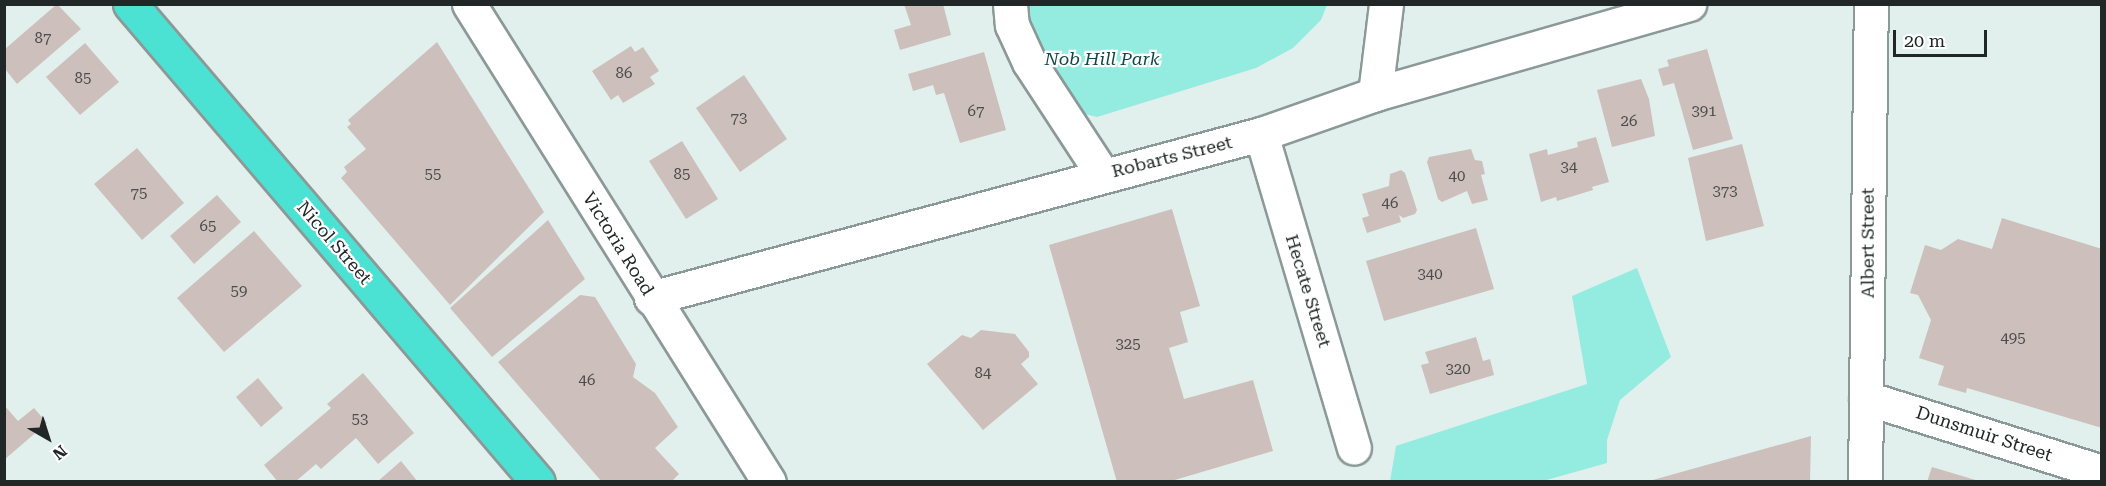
<!DOCTYPE html>
<style>
body{margin:0}
#map{position:relative;width:2106px;height:486px;overflow:hidden;background:#e1f0ed;font-family:"Roboto Serif",serif}
div>[style]{position:absolute}
[style*='--x']{left:calc(var(--x)*1px);top:calc(var(--y)*1px);width:calc(var(--w)*1px);rotate:calc(var(--a)*1deg)}
.green>*{inset:0;background:#94ebdf}
.building>*{inset:0;background:#cdc0bc}
.roads{filter:drop-shadow(2px 0 #8b9997) drop-shadow(-2px 0 #8b9997) drop-shadow(0 2px #8b9997) drop-shadow(0 -2px #8b9997)}
.minor>*{height:33px;margin:-16.5px;padding:0 16.5px;transform-origin:16.5px;border-radius:16.5px;background:#fff}
.highway>*{height:33px;margin:-16.5px;padding:0 16.5px;transform-origin:16.5px;border-radius:16.5px;background:#4be2d3}
span{translate:-50% -50%;white-space:nowrap;text-align:center;line-height:1.15;-webkit-text-stroke:4.5px #fff;paint-order:stroke}
.number-label{font-size:15px;color:#4c4d4c}
.number-label span{-webkit-text-stroke-width:0}
.park-label{font-size:18px;color:#104843;font-style:italic}
.street-label{font-size:18px;color:#212726}
.frame{position:absolute;inset:0;border:6px solid #212726;pointer-events:none}
.north{position:absolute;left:18px;top:408px;width:60px;height:60px;-webkit-text-stroke:4px #fff;paint-order:stroke;rotate:141deg;font-size:16px;font-weight:700;line-height:24px;text-align:center;color:#212726}
.north::after{content:'';display:block;margin:auto;width:21px;height:27px;background:#212726;clip-path:polygon(50% 0,100% 100%,50% 72%,0 100%)}
.scale{position:absolute;left:1893px;top:30px;width:94px;height:27px;box-sizing:border-box;border:3px solid #212726;border-top:0;padding-left:8px;font-size:18px;line-height:21px;white-space:nowrap;color:#212726;-webkit-text-stroke:4px #fff;paint-order:stroke}
</style>
<div id="map">
<div class="green">
<i style="clip-path:polygon(1018px 5px,1327px 5px,1321px 20px,1293px 48px,1256px 68px,1097px 117px,1073px 111px,1041px 65px)"></i>
<i style="clip-path:polygon(1637px 268px,1671px 357px,1620px 400px,1607px 440px,1607px 463px,1543px 481px,1390px 481px,1396px 446px,1587px 384px,1572px 296px)"></i>
</div>
<div class="building">
<i style="clip-path:polygon(57px 4px,81px 29px,17px 84px,5px 69px,5px 49px)"></i>
<i style="clip-path:polygon(904px 4px,943px 4px,951px 35px,900px 50px,894px 30px,911px 25px)"></i>
<i style="clip-path:polygon(437px 42px,544px 212px,450px 305px,341px 178px,347px 172px,344px 167px,366px 149px,347px 127px,351px 124px,348px 120px)"></i>
<i style="clip-path:polygon(85px 43px,119px 82px,80px 115px,46px 77px)"></i>
<i style="clip-path:polygon(631px 46px,635px 52px,643px 47px,659px 71px,650px 77px,655px 84px,623px 103px,618px 95px,611px 100px,592px 71px)"></i>
<i style="clip-path:polygon(1707px 49px,1733px 139px,1693px 150px,1674px 83px,1663px 86px,1658px 69px,1669px 66px,1667px 60px)"></i>
<i style="clip-path:polygon(984px 52px,1006px 130px,960px 143px,944px 93px,936px 95px,933px 85px,913px 91px,908px 74px)"></i>
<i style="clip-path:polygon(744px 75px,787px 139px,740px 172px,696px 108px)"></i>
<i style="clip-path:polygon(1641px 79px,1649px 99px,1655px 136px,1612px 147px,1597px 90px)"></i>
<i style="clip-path:polygon(1596px 137px,1609px 182px,1592px 187px,1593px 190px,1557px 201px,1556px 197px,1541px 202px,1529px 154px,1547px 149px,1548px 155px,1578px 147px,1577px 142px)"></i>
<i style="clip-path:polygon(682px 141px,718px 199px,686px 219px,649px 161px)"></i>
<i style="clip-path:polygon(1742px 144px,1764px 226px,1706px 241px,1688px 158px)"></i>
<i style="clip-path:polygon(137px 148px,184px 203px,142px 240px,94px 184px)"></i>
<i style="clip-path:polygon(1471px 149px,1475px 160px,1482px 161px,1485px 174px,1481px 175px,1488px 200px,1472px 204px,1467px 191px,1442px 202px,1438px 199px,1427px 162px,1429px 157px)"></i>
<i style="clip-path:polygon(1401px 170px,1405px 173px,1417px 210px,1415px 214px,1403px 218px,1399px 215px,1401px 222px,1367px 233px,1362px 218px,1369px 216px,1362px 194px,1389px 186px,1390px 174px)"></i>
<i style="clip-path:polygon(217px 195px,241px 222px,194px 264px,170px 236px)"></i>
<i style="clip-path:polygon(1172px 209px,1200px 306px,1180px 312px,1188px 342px,1169px 348px,1184px 399px,1253px 380px,1273px 451px,1168px 482px,1117px 482px,1049px 245px)"></i>
<i style="clip-path:polygon(2002px 218px,2102px 249px,2102px 428px,1967px 388px,1966px 393px,1938px 385px,1944px 366px,1919px 358px,1931px 320px,1918px 295px,1910px 293px,1925px 245px,1941px 250px,1958px 239px,1992px 249px)"></i>
<i style="clip-path:polygon(548px 220px,585px 279px,492px 357px,450px 308px)"></i>
<i style="clip-path:polygon(1476px 228px,1494px 289px,1384px 321px,1366px 261px)"></i>
<i style="clip-path:polygon(254px 231px,302px 286px,224px 352px,177px 298px)"></i>
<i style="clip-path:polygon(580px 295px,595px 297px,636px 364px,633px 377px,655px 393px,678px 427px,655px 448px,679px 474px,671px 482px,602px 482px,498px 362px)"></i>
<i style="clip-path:polygon(981px 330px,1015px 334px,1029px 352px,1029px 357px,1021px 364px,1038px 384px,983px 430px,927px 364px,962px 335px,971px 338px)"></i>
<i style="clip-path:polygon(1476px 337px,1483px 361px,1490px 359px,1494px 375px,1430px 394px,1421px 365px,1429px 363px,1425px 352px)"></i>
<i style="clip-path:polygon(363px 373px,414px 433px,378px 464px,356px 438px,321px 469px,316px 464px,295px 482px,278px 482px,264px 465px,331px 408px,327px 404px)"></i>
<i style="clip-path:polygon(258px 378px,283px 408px,261px 427px,236px 397px)"></i>
<i style="clip-path:polygon(4px 405px,18px 421px,34px 408px,47px 423px,4px 460px)"></i>
<i style="clip-path:polygon(1811px 436px,1810px 482px,1649px 482px,1649px 481px)"></i>
<i style="clip-path:polygon(401px 461px,418px 482px,377px 482px)"></i>
<i style="clip-path:polygon(1932px 467px,1979px 481px,1979px 482px,1927px 482px)"></i>
</div>
<div class="roads">
<div class="minor">
<i style="--x:469;--y:4;--w:564;--a:57.89"></i>
<i style="--x:1010;--y:4;--w:21;--a:85"></i>
<i style="--x:1012;--y:25;--w:41;--a:65.3"></i>
<i style="--x:1029;--y:62;--w:135;--a:56.8"></i>
<i style="--x:1375;--y:94;--w:91;--a:-83"></i>
<i style="--x:1261;--y:134;--w:327;--a:73.5"></i>
<i style="--x:651;--y:298;--w:632;--a:-15.05"></i>
<i style="--x:1261;--y:134;--w:121;--a:-19.3"></i>
<i style="--x:1375;--y:94;--w:327;--a:-16"></i>
<i style="--x:1866;--y:398;--w:247;--a:17.4"></i>
<i style="--x:1865;--y:482;--w:478;--a:-89.3"></i>
</div>
<div class="highway">
<i style="--x:130;--y:4;--w:628;--a:49.52"></i>
</div>
</div>
<div class="number-label">
<span style="left:43px;top:39px">87</span>
<span style="left:624px;top:74px">86</span>
<span style="left:83px;top:79px">85</span>
<span style="left:976px;top:112px">67</span>
<span style="left:1704px;top:112px">391</span>
<span style="left:739px;top:119px">73</span>
<span style="left:1629px;top:122px">26</span>
<span style="left:1569px;top:168px">34</span>
<span style="left:433px;top:175px">55</span>
<span style="left:682px;top:175px">85</span>
<span style="left:1457px;top:177px">40</span>
<span style="left:1725px;top:192px">373</span>
<span style="left:139px;top:194px">75</span>
<span style="left:1390px;top:204px">46</span>
<span style="left:208px;top:227px">65</span>
<span style="left:1430px;top:275px">340</span>
<span style="left:239px;top:292px">59</span>
<span style="left:2013px;top:339px">495</span>
<span style="left:1128px;top:345px">325</span>
<span style="left:1458px;top:370px">320</span>
<span style="left:983px;top:374px">84</span>
<span style="left:587px;top:381px">46</span>
<span style="left:360px;top:420px">53</span>
</div>
<div class="park-label">
<span style="left:1102px;top:59px">Nob Hill Park</span>
</div>
<div class="street-label">
<span style="left:1172px;top:157px;rotate:-14deg">Robarts Street</span>
<span style="left:334px;top:243px;rotate:49deg">Nicol Street</span>
<span style="left:1868px;top:243px;rotate:-90deg">Albert Street</span>
<span style="left:618px;top:244px;rotate:58deg">Victoria Road</span>
<span style="left:1308px;top:291px;rotate:73deg">Hecate Street</span>
<span style="left:1984px;top:434px;rotate:18deg">Dunsmuir Street</span>
</div>
<div class="frame"></div>
<div class="north">N</div>
<div class="scale">20 m</div>
</div>
